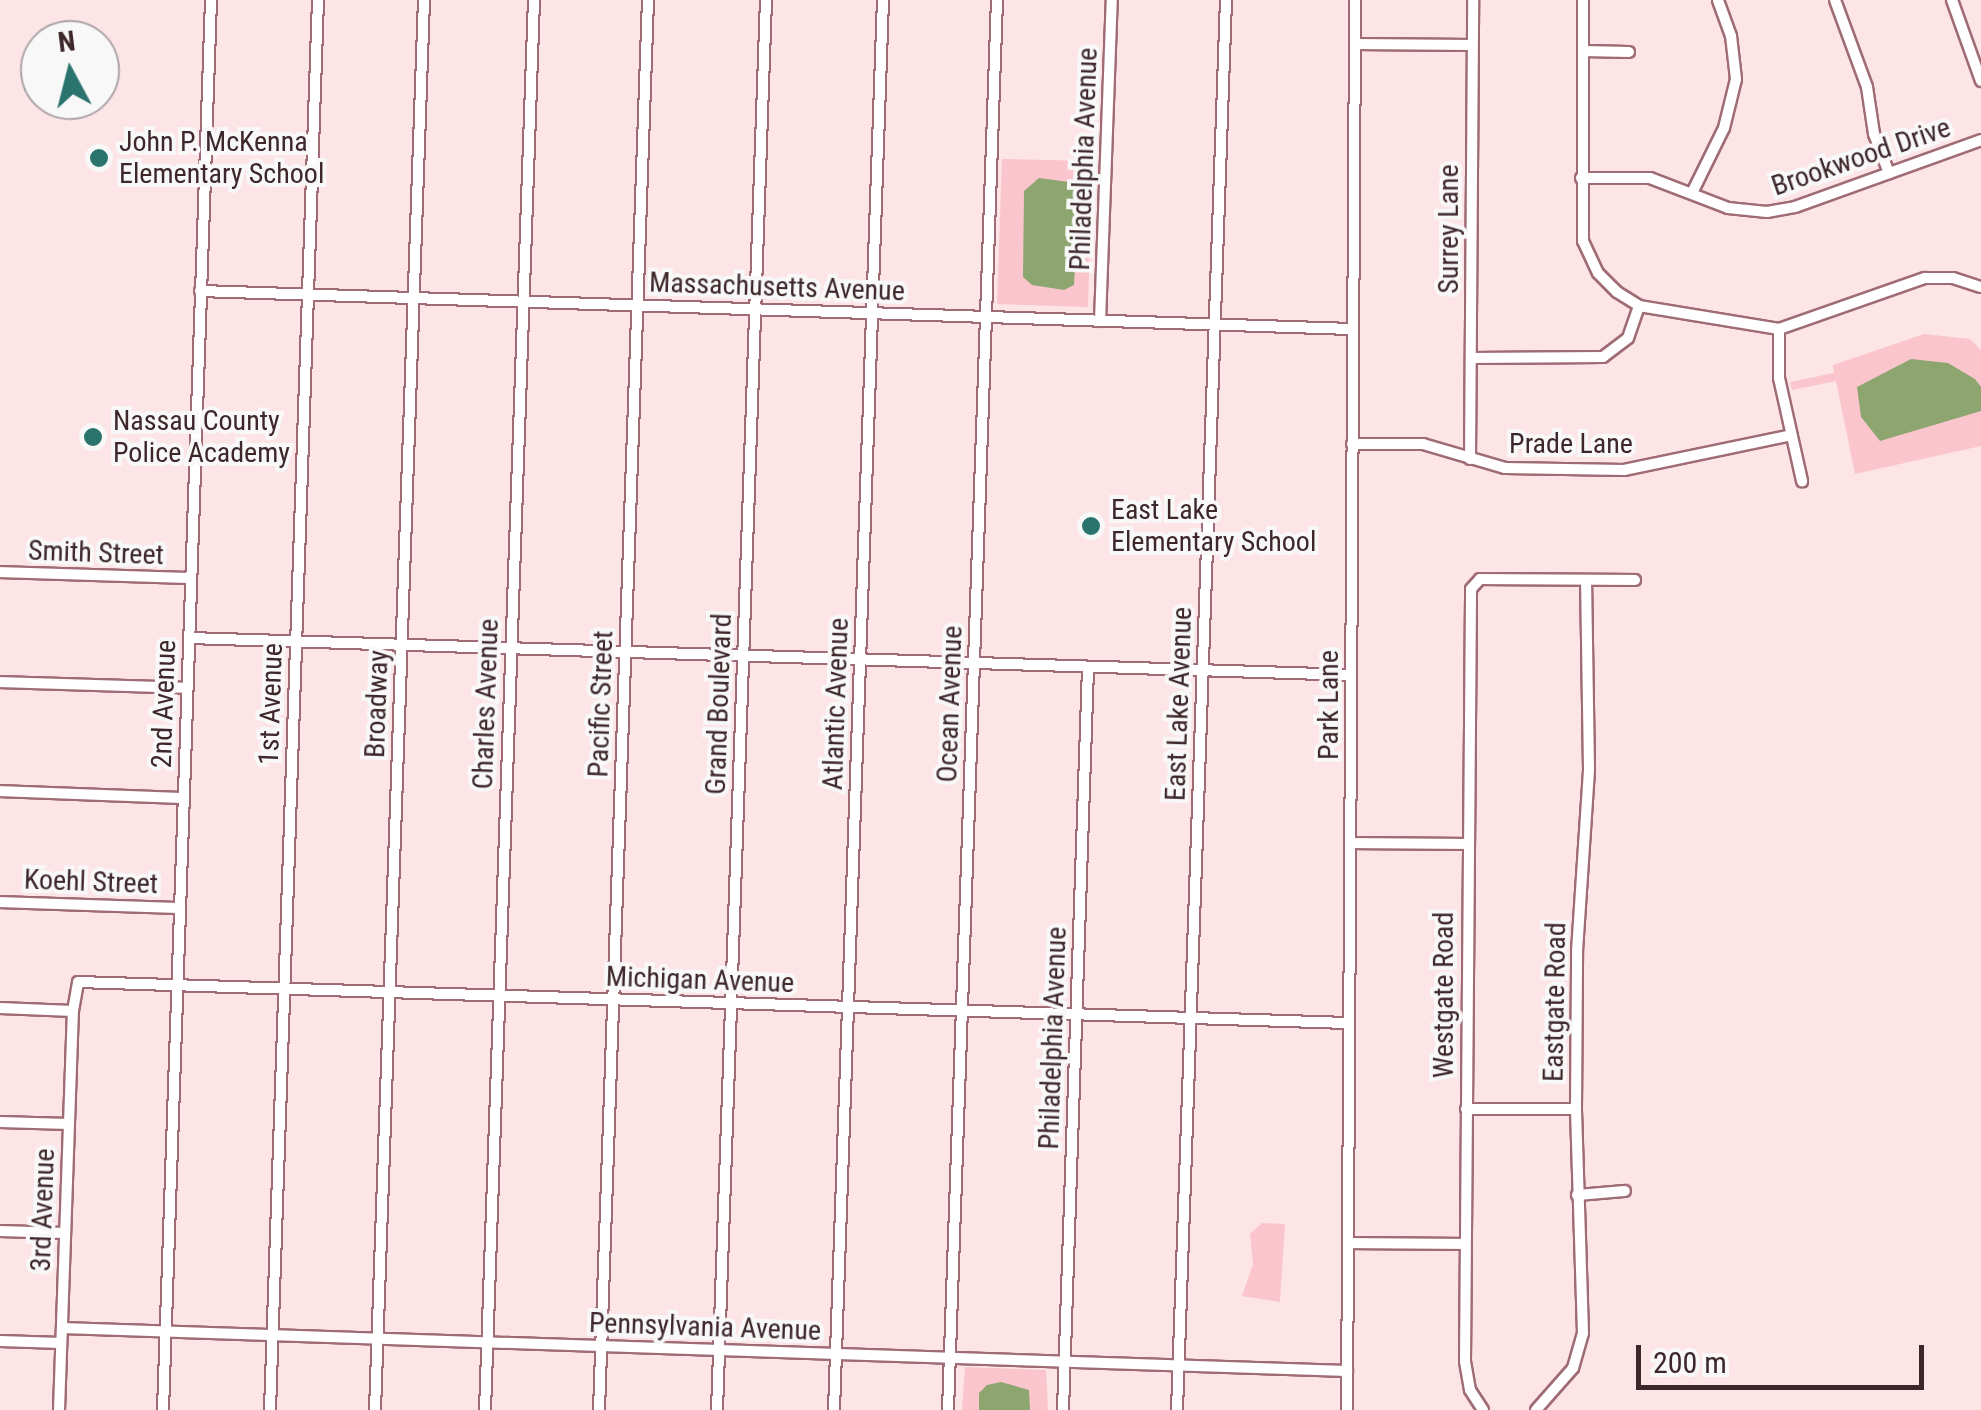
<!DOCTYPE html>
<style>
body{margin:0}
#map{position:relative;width:1981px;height:1410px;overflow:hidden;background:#fce4e7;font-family:"Roboto Condensed",sans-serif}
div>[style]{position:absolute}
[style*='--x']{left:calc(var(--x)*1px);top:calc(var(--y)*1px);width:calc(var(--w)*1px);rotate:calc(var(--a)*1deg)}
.green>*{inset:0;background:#fbc5cd}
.water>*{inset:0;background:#8da66f}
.roads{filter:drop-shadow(2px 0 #9f6b74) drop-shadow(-2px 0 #9f6b74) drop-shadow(0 2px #9f6b74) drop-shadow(0 -2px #9f6b74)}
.street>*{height:10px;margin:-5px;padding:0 5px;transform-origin:5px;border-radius:5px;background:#fff}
.dots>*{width:28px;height:28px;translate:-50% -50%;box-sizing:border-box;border:5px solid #f8f8f8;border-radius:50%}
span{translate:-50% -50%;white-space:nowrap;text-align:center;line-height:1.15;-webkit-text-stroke:8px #f8f8f8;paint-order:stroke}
.poi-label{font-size:28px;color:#3d272b}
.left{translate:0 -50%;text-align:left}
.street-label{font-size:28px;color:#3d272b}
.north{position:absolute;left:20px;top:20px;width:100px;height:100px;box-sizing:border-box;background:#f8f8f8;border:2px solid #ada4a6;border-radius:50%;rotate:353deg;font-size:28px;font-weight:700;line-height:40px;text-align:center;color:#3d272b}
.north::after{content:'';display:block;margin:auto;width:35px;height:45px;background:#2b746e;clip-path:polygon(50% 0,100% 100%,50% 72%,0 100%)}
.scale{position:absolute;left:1636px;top:1345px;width:288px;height:45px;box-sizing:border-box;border:5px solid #3d272b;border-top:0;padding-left:12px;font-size:30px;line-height:35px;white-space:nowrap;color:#3d272b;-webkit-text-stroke:8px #f8f8f8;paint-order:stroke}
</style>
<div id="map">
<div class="green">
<i style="clip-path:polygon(1002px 159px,1092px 161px,1088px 307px,997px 304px)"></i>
<i style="clip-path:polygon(1924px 334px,1970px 339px,1981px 350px,1981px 446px,1855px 474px,1836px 381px,1792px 390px,1790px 382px,1834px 373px,1833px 365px)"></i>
<i style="clip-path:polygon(1262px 1223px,1285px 1224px,1280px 1302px,1242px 1296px,1253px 1264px,1250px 1234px)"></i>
<i style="clip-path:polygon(965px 1367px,1046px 1370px,1048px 1410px,962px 1410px)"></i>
</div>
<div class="water">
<i style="clip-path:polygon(1039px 178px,1069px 182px,1079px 193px,1074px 285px,1064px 290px,1032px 285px,1023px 277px,1024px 191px)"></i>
<i style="clip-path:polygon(1911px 359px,1948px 363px,1975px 379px,1981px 387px,1981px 411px,1880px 441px,1861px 417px,1857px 387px)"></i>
<i style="clip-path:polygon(1001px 1382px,1029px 1390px,1030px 1410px,979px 1410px,979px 1393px,987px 1385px)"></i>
</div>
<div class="roads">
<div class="street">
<i style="--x:1583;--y:0;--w:241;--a:90"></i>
<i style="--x:1583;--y:241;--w:35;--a:65"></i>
<i style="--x:1598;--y:273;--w:27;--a:45"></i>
<i style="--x:1617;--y:292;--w:26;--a:32"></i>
<i style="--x:1639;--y:306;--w:142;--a:9.3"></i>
<i style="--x:1779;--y:329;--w:155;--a:-19.3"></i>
<i style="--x:1925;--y:278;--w:28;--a:0"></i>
<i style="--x:1953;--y:278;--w:29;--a:18"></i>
<i style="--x:1835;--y:0;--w:93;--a:69.8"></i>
<i style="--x:1867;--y:87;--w:48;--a:81.5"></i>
<i style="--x:1874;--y:134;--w:42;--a:69"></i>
<i style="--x:1952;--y:0;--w:86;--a:70.3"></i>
<i style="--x:1355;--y:44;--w:117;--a:0.5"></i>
<i style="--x:1583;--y:51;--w:46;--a:1.2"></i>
<i style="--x:1581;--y:178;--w:69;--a:0"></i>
<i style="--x:1650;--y:178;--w:84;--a:21"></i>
<i style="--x:1728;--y:208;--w:39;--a:6"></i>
<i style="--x:1767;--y:212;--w:28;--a:-10"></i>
<i style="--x:1795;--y:207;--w:198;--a:-19.8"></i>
<i style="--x:1692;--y:193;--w:72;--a:-63.8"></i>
<i style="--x:1724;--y:128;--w:50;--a:-76.2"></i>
<i style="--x:1736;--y:79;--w:43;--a:-96.6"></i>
<i style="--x:1731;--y:36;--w:38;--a:-110"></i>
<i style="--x:200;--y:291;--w:1154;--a:1.89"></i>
<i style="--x:1100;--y:321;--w:321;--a:-87.9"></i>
<i style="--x:1779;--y:329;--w:49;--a:90"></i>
<i style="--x:1779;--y:378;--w:106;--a:77.4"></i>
<i style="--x:1471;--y:358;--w:132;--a:-0.4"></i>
<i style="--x:1603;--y:357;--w:31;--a:-37"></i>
<i style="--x:1628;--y:338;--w:34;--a:-71"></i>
<i style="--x:1352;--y:444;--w:71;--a:0"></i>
<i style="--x:1423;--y:444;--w:85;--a:16.3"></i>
<i style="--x:1505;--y:468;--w:119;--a:1"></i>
<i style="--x:1624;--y:470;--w:171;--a:-11.8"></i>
<i style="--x:1470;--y:459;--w:459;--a:-89.6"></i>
<i style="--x:0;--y:572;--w:191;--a:1.8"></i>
<i style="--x:189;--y:638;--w:1163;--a:1.82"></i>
<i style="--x:0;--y:682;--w:187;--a:1.8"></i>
<i style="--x:0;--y:791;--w:183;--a:2.2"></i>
<i style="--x:1350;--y:843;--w:117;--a:0.5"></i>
<i style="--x:0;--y:902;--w:180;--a:1.9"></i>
<i style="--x:0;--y:1008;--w:73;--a:2.4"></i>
<i style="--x:1466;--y:1109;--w:110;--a:0"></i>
<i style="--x:0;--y:1122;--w:69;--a:1.7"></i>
<i style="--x:1577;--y:1195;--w:48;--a:-4.8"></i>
<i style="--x:0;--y:1231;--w:65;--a:1.8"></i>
<i style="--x:1348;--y:1243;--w:117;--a:0.5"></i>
<i style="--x:62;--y:1328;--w:1286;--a:1.92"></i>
<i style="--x:0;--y:1341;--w:61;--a:1.9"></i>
<i style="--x:59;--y:1410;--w:399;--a:-88"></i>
<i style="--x:73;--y:1011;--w:29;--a:-80"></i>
<i style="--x:78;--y:982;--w:1272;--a:1.85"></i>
<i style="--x:163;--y:1410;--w:1411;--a:-88.05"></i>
<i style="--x:270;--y:1410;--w:1411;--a:-88.05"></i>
<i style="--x:375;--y:1410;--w:1411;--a:-88.01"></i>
<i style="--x:485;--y:1410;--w:1411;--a:-88.01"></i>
<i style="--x:599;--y:1410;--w:1411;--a:-88.01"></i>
<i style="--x:717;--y:1410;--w:1411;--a:-88.01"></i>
<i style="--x:834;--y:1410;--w:1411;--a:-88.01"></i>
<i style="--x:948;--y:1410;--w:1411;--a:-88.01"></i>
<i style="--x:1063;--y:1410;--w:742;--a:-88.07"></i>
<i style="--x:1177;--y:1410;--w:1411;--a:-88.01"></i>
<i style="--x:1347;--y:1410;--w:1410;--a:-89.67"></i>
<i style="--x:1483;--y:1410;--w:24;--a:-123"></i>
<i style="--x:1470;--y:1390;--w:29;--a:-100"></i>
<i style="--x:1465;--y:1361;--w:772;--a:-89.55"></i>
<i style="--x:1471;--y:589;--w:13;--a:-48"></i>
<i style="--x:1480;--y:579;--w:155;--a:0.4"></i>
<i style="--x:1536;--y:1410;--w:56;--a:-48.6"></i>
<i style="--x:1573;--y:1368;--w:36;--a:-74"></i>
<i style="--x:1583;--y:1333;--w:224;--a:-91.8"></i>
<i style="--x:1576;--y:1109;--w:158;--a:-89.6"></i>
<i style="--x:1577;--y:951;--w:182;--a:-86.2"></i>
<i style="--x:1589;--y:769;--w:189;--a:-90.9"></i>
</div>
</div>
<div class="dots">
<i style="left:99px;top:158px;background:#2b746e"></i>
<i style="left:93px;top:437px;background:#2b746e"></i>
<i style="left:1091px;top:526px;background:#2b746e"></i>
</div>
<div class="poi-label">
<span class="left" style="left:119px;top:158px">John P. McKenna<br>Elementary School</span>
<span class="left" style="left:113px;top:437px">Nassau County<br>Police Academy</span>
<span class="left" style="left:1111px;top:526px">East Lake<br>Elementary School</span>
</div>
<div class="street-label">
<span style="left:1861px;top:157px;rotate:-19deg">Brookwood Drive</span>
<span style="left:1084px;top:159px;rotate:-88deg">Philadelphia Avenue</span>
<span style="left:1449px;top:229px;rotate:-90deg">Surrey Lane</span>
<span style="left:777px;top:287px;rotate:2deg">Massachusetts Avenue</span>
<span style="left:1571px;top:444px">Prade Lane</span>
<span style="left:96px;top:553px;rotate:2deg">Smith Street</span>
<span style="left:164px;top:704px;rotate:-88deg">2nd Avenue</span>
<span style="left:271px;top:704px;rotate:-88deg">1st Avenue</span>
<span style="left:377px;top:704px;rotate:-88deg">Broadway</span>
<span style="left:486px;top:704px;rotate:-88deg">Charles Avenue</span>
<span style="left:601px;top:704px;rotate:-88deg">Pacific Street</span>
<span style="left:719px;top:704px;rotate:-88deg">Grand Boulevard</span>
<span style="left:836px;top:704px;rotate:-88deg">Atlantic Avenue</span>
<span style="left:950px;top:704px;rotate:-88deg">Ocean Avenue</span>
<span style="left:1179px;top:704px;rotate:-88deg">East Lake Avenue</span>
<span style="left:1329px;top:705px;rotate:-90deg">Park Lane</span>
<span style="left:91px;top:882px;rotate:2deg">Koehl Street</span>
<span style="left:700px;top:980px;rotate:2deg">Michigan Avenue</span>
<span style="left:1444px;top:995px;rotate:-90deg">Westgate Road</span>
<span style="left:1555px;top:1002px;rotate:-89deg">Eastgate Road</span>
<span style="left:1053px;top:1038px;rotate:-88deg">Philadelphia Avenue</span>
<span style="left:43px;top:1210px;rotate:-88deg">3rd Avenue</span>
<span style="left:705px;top:1327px;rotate:2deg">Pennsylvania Avenue</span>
</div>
<div class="north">N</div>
<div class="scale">200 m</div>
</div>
